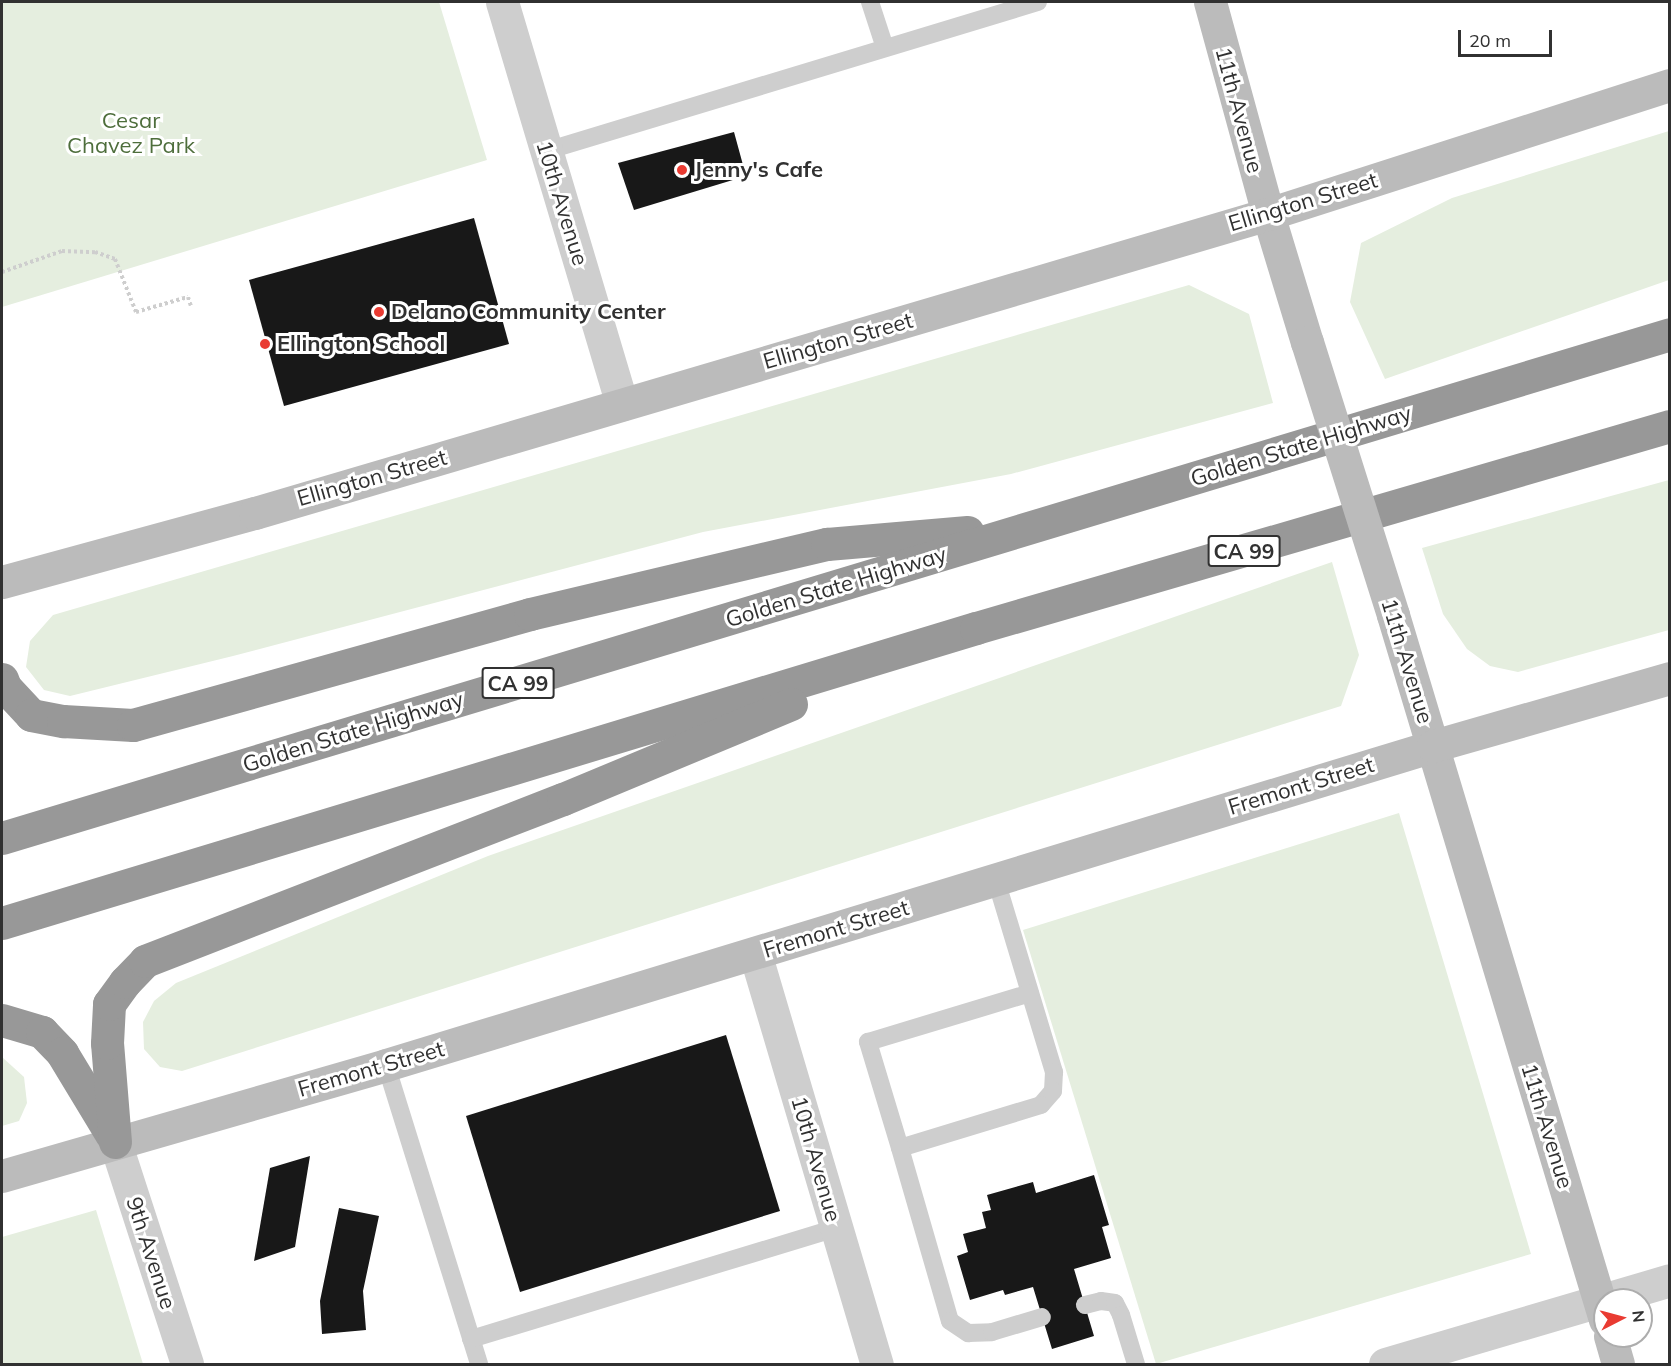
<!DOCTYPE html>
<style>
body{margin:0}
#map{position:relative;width:1671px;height:1366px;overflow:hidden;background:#fff;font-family:Mulish,sans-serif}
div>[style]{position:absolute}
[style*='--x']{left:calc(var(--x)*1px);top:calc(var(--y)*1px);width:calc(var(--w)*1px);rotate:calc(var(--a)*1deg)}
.green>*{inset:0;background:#e5eedf}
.building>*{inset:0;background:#181818}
.path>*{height:4px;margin-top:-2px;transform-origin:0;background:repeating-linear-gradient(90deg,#cecece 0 3px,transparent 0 6px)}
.lane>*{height:18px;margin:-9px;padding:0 9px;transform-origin:9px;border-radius:9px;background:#cecece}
.street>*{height:33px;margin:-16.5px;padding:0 16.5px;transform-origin:16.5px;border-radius:16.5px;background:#cecece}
.secondary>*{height:33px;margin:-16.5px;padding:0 16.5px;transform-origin:16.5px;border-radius:16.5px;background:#bbb}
.highway>*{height:33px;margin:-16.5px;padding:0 16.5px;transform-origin:16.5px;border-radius:16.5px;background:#989898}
.secondary-bridge>*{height:33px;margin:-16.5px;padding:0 16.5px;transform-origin:16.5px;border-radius:16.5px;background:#bbb}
.dots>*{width:16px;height:16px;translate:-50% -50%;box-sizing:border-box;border:3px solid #fff;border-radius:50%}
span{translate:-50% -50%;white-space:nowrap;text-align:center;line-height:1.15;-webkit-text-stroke:6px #fff;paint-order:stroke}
.shield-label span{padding:2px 4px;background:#fff;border:2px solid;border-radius:4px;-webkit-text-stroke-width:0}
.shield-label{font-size:21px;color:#313131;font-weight:700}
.street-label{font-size:22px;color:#313131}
.park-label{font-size:22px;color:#4e6e3c}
.poi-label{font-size:22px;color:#313131;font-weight:700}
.left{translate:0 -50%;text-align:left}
.frame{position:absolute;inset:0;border:3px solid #313131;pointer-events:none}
.north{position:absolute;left:1593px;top:1288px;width:60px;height:60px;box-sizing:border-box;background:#fff;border:2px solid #adadad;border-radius:50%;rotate:84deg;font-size:16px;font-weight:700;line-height:24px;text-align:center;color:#313131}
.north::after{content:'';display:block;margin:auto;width:21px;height:27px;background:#e93b32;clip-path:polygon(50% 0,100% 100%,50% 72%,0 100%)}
.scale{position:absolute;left:1458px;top:30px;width:94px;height:27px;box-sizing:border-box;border:3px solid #313131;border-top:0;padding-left:8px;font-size:18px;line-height:21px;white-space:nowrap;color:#313131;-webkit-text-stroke:4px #fff;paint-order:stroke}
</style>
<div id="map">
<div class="green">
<i style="clip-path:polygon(2px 2px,439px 2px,487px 160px,2px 307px)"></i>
<i style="clip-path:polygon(1669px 131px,1669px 280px,1385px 379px,1350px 302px,1361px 243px,1452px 198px)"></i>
<i style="clip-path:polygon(1189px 285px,1249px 314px,1273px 403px,1011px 474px,703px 532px,233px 656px,70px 696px,44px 690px,26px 667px,30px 641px,53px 615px)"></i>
<i style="clip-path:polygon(1669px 480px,1669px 630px,1518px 672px,1490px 666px,1467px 649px,1443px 614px,1422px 548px)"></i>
<i style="clip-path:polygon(1332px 562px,1359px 655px,1341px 706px,182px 1071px,160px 1067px,144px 1049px,143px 1022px,154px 1001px,176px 983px,488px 856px)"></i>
<i style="clip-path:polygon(1399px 813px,1531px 1254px,1156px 1364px,1023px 930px)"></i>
<i style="clip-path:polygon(2px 1057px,24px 1077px,27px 1103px,19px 1121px,2px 1126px)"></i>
<i style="clip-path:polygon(96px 1210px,143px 1364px,2px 1364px,2px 1237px)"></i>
</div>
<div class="building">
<i style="clip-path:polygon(734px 132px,746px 176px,634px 210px,618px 163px)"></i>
<i style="clip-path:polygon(474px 218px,509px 344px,284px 406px,249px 280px)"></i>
<i style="clip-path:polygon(726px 1035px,780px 1211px,520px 1292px,466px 1116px)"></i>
<i style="clip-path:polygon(310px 1156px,295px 1247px,254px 1261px,270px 1168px)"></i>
<i style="clip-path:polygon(1094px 1175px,1109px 1225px,1102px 1227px,1111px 1258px,1074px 1269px,1094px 1336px,1052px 1349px,1033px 1287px,1005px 1295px,1003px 1290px,970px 1300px,957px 1256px,968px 1252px,963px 1234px,986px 1228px,982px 1212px,991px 1210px,987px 1195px,1033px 1182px,1036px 1193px)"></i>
<i style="clip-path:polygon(339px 1208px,379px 1216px,363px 1291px,366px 1330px,322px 1334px,320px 1301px)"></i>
</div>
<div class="path">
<i style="--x:2;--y:272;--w:64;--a:-19.3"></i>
<i style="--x:62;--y:251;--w:33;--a:2"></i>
<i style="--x:95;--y:252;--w:21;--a:19"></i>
<i style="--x:115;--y:259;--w:57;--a:68.4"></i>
<i style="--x:136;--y:312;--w:54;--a:-16.1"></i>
<i style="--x:188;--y:297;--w:9;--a:72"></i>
</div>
<div class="lane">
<i style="--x:870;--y:2;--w:48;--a:71.9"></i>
<i style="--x:546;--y:151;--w:514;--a:-16.85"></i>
<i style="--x:996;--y:880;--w:201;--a:73.2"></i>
<i style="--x:1054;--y:1072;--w:19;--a:93"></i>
<i style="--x:1053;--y:1091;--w:18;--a:131"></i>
<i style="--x:1041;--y:1105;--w:147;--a:163"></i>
<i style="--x:900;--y:1148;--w:111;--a:-106.8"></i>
<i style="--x:868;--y:1042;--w:169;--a:-16.8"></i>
<i style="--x:386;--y:1065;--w:313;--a:72.7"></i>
<i style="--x:900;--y:1148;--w:180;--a:73.9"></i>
<i style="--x:950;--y:1321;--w:22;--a:34"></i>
<i style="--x:968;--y:1333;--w:24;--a:-2"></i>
<i style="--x:992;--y:1332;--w:52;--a:-16.7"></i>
<i style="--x:1085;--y:1305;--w:16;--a:-14"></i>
<i style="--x:1101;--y:1301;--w:14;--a:8"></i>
<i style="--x:1115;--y:1303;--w:13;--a:63"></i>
<i style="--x:1121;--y:1315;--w:51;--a:73"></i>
<i style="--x:471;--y:1339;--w:382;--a:-16.9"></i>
</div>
<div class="street">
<i style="--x:502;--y:2;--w:420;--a:73.4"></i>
<i style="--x:755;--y:953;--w:429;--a:73.5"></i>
<i style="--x:115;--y:1142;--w:233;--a:72"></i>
<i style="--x:1385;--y:1364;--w:297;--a:-16.4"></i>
</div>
<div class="secondary">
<i style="--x:1210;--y:2;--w:220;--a:74.7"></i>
<i style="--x:1268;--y:214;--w:134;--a:73.1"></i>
<i style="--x:2;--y:582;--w:262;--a:-15.3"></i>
<i style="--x:255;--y:513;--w:1056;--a:-16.44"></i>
<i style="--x:1268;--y:214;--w:422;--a:-17.8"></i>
<i style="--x:1393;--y:615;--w:736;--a:73.26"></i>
<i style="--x:2;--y:1176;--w:400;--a:-16.1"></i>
<i style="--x:386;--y:1065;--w:1095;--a:-16.94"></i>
<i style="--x:1433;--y:746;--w:247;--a:-16"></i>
<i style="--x:1610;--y:1336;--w:29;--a:74"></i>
</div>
<div class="highway">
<i style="--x:2;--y:679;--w:9;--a:69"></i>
<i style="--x:5;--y:687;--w:38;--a:47"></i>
<i style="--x:31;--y:715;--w:33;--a:11"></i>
<i style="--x:63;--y:721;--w:70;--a:3.3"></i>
<i style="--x:133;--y:725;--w:412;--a:-15.6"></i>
<i style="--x:530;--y:614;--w:305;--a:-13.3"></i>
<i style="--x:827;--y:544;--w:141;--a:-4.9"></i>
<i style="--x:2;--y:838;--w:1742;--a:-16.81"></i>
<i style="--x:2;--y:923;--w:1018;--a:-16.85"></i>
<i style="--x:976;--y:628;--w:723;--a:-16.23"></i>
<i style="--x:2;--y:1020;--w:42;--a:16.7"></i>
<i style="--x:42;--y:1032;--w:29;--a:46"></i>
<i style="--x:62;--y:1053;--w:95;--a:58.8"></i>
<i style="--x:115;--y:1142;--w:99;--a:-94.6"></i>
<i style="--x:107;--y:1043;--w:39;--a:-87"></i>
<i style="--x:109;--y:1004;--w:27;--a:-54"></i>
<i style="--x:125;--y:982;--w:29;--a:-46"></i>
<i style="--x:145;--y:961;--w:448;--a:-21.2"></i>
<i style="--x:563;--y:799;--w:247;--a:-22.6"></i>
</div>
<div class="secondary-bridge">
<i style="--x:1307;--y:342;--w:286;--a:72.5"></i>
</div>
<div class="dots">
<i style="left:682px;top:170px;background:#e93b32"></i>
<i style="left:379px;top:312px;background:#e93b32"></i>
<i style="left:265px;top:344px;background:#e93b32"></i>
</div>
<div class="shield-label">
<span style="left:1244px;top:551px">CA 99</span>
<span style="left:518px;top:683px">CA 99</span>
</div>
<div class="street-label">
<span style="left:1239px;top:110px;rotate:75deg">11th Avenue</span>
<span style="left:1303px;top:202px;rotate:-17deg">Ellington Street</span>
<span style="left:562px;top:203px;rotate:73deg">10th Avenue</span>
<span style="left:838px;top:341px;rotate:-16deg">Ellington Street</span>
<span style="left:1301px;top:446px;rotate:-17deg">Golden State Highway</span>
<span style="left:372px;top:478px;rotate:-16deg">Ellington Street</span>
<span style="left:836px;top:587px;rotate:-17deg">Golden State Highway</span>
<span style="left:1407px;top:661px;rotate:73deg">11th Avenue</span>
<span style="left:353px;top:732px;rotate:-17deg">Golden State Highway</span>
<span style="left:1301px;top:786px;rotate:-17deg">Fremont Street</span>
<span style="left:836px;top:929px;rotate:-17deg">Fremont Street</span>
<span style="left:371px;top:1069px;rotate:-16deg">Fremont Street</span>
<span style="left:1547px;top:1126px;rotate:73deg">11th Avenue</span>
<span style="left:816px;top:1159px;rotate:74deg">10th Avenue</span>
<span style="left:151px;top:1253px;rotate:72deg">9th Avenue</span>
</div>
<div class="park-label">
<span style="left:131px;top:133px">Cesar<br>Chavez Park</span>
</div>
<div class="poi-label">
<span class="left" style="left:694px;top:170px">Jenny's Cafe</span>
<span class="left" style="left:391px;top:312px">Delano Community Center</span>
<span class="left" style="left:277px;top:344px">Ellington School</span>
</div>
<div class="frame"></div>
<div class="north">N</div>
<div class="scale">20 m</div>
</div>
